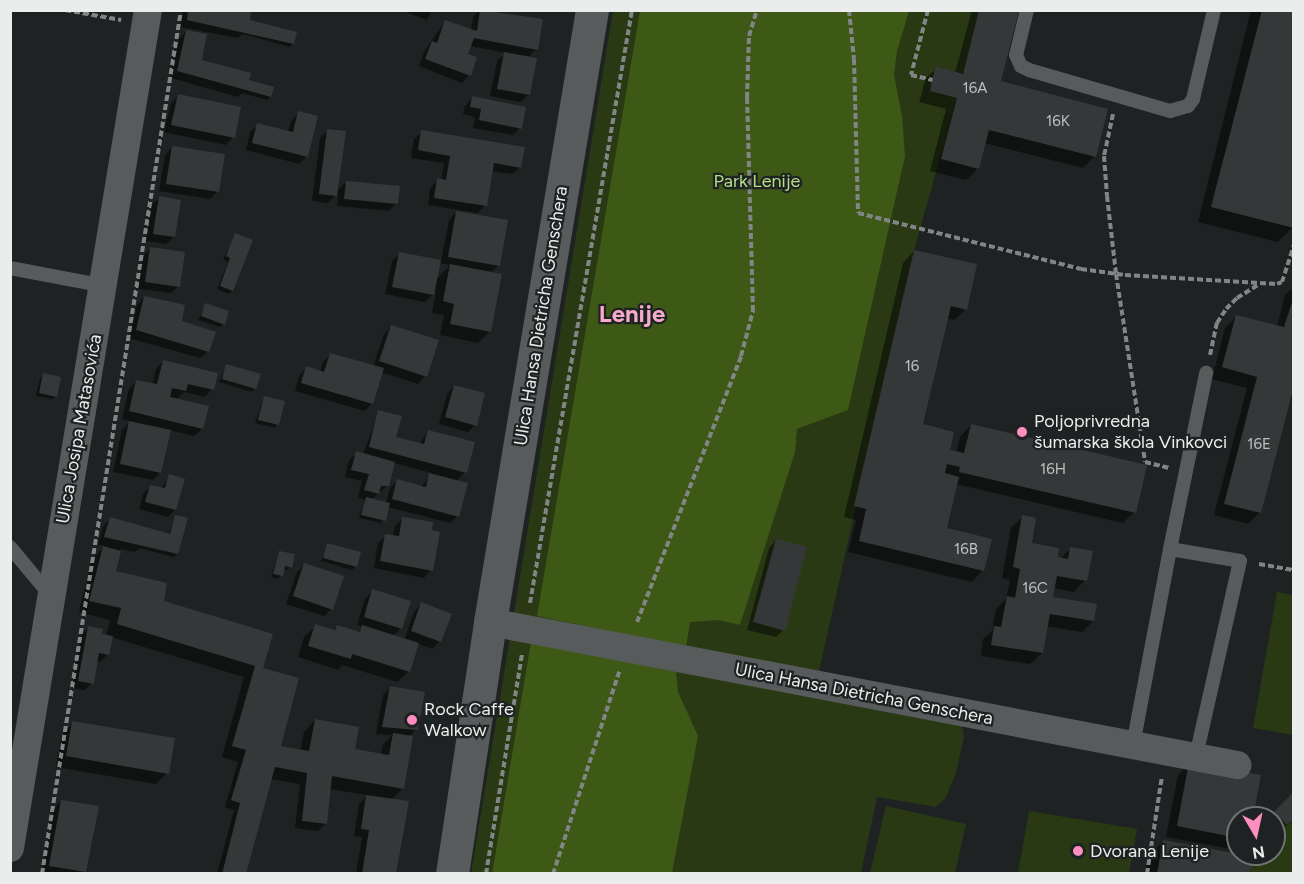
<!DOCTYPE html>
<meta charset="utf-8">
<style>
body{margin:0}
#map{position:relative;width:1304px;height:884px;overflow:hidden;background:#1e2222;font-family:Figtree,sans-serif}
div>[style]{position:absolute}
[style*='--x']{left:calc(var(--x)*1px);top:calc(var(--y)*1px);width:calc(var(--w)*1px);rotate:calc(var(--a)*1deg)}
.green>*{inset:0;background:#293913}
.forest>*{inset:0;background:#3e5816}
.shadow>*{inset:0;background:#0007}
.building>*{inset:0;background:#353839}
.path>*{height:4px;margin-top:-2px;transform-origin:0;background:repeating-linear-gradient(90deg,#828585 0 6px,transparent 0 9px)}
.lane>*{height:14px;margin:-7px;padding:0 7px;transform-origin:7px;border-radius:7px;background:#575b5b}
.street>*{height:28px;margin:-14px;padding:0 14px;transform-origin:14px;border-radius:14px;background:#575b5b}
.secondary>*{height:33px;margin:-16.5px;padding:0 16.5px;transform-origin:16.5px;border-radius:16.5px;background:#575b5b}
.dots>*{width:16px;height:16px;translate:-50% -50%;box-sizing:border-box;border:3px solid #1e2222;border-radius:50%}
span{translate:-50% -50%;white-space:nowrap;text-align:center;line-height:1.15;-webkit-text-stroke:4.5px #1e2222;paint-order:stroke}
.number-label{font-size:15px;color:#bec0c0}
.number-label span{-webkit-text-stroke-width:0}
.park-label{font-size:18px;color:#b5de83}
.street-label{font-size:18px;color:#ebeded}
.poi-label{font-size:18px;color:#ebeded}
.left{translate:0 -50%;text-align:left}
.district-label{font-size:24px;color:#f8aaca;font-weight:700}
.frame{position:absolute;inset:0;border:12px solid #ebeded;pointer-events:none}
.north{position:absolute;left:1226px;top:806px;width:60px;height:60px;box-sizing:border-box;background:#1e2222;border:2px solid #707373;border-radius:50%;rotate:171deg;font-size:16px;font-weight:700;line-height:24px;text-align:center;color:#ebeded}
.north::after{content:'';display:block;margin:auto;width:21px;height:27px;background:#fd8ebf;clip-path:polygon(50% 0,100% 100%,50% 72%,0 100%)}
</style>
<div id="map">
<div class="green">
<i style="clip-path:polygon(613px 11px,979px 11px,963px 74px,936px 66px,930px 90px,957px 98px,914px 250px,814px 693px,961px 720px,964px 737px,956px 773px,945px 799px,936px 807px,877px 797px,861px 873px,471px 874px)"></i>
<i style="clip-path:polygon(1277px 592px,1293px 595px,1293px 735px,1253px 728px)"></i>
<i style="clip-path:polygon(1293px 792px,1293px 873px,1157px 874px,1163px 840px,1238px 854px,1274px 854px,1274px 818px,1269px 818px)"></i>
<i style="clip-path:polygon(886px 806px,966px 824px,955px 873px,870px 873px)"></i>
<i style="clip-path:polygon(1029px 811px,1137px 829px,1129px 873px,1018px 873px)"></i>
</div>
<div class="forest">
<i style="clip-path:polygon(640px 11px,909px 11px,897px 51px,894px 75px,902px 116px,905px 156px,848px 410px,797px 429px,795px 452px,740px 625px,719px 620px,690px 622px,686px 647px,537px 616px)"></i>
<i style="clip-path:polygon(531px 642px,676px 670px,678px 692px,698px 736px,672px 873px,492px 874px)"></i>
</div>
<div class="shadow">
<i style="clip-path:polygon(183px 10px,249px 12px,247px 25px,293px 43px,290px 47px,243px 34px,238px 38px,180px 27px)"></i>
<i style="clip-path:polygon(400px 10px,432px 10px,427px 20px)"></i>
<i style="clip-path:polygon(480px 10px,542px 21px,536px 49px,528px 58px,529px 94px,521px 102px,490px 96px,497px 61px,506px 53px,470px 46px,467px 55px,469px 75px,462px 83px,419px 66px,425px 50px,445px 22px,471px 31px,473px 17px)"></i>
<i style="clip-path:polygon(972px 10px,1018px 10px,999px 83px,1094px 157px,1083px 168px,984px 143px,977px 169px,966px 180px,930px 171px,946px 109px,919px 102px,922px 93px,925px 79px,937px 68px,955px 73px)"></i>
<i style="clip-path:polygon(1251px 10px,1294px 10px,1293px 227px,1278px 242px,1198px 222px)"></i>
<i style="clip-path:polygon(186px 31px,201px 61px,248px 81px,270px 97px,267px 100px,242px 93px,238px 97px,171px 78px,179px 39px)"></i>
<i style="clip-path:polygon(178px 96px,233px 137px,226px 145px,164px 132px,171px 103px)"></i>
<i style="clip-path:polygon(472px 98px,520px 128px,513px 135px,473px 128px,475px 117px,463px 114px,465px 106px)"></i>
<i style="clip-path:polygon(298px 113px,307px 156px,299px 164px,246px 150px,250px 132px,258px 125px,288px 132px,291px 121px)"></i>
<i style="clip-path:polygon(328px 130px,336px 192px,346px 182px,396px 203px,389px 211px,337px 206px,338px 193px,328px 203px,312px 201px,320px 138px)"></i>
<i style="clip-path:polygon(422px 132px,520px 167px,512px 174px,491px 171px,485px 205px,478px 213px,428px 205px,430px 188px,438px 180px,441px 181px,444px 163px,411px 158px,414px 139px)"></i>
<i style="clip-path:polygon(172px 147px,218px 191px,210px 199px,159px 191px,165px 155px)"></i>
<i style="clip-path:polygon(159px 198px,174px 237px,166px 244px,146px 241px,152px 205px)"></i>
<i style="clip-path:polygon(evenodd,456px 212px,499px 265px,490px 273px,490px 331px,478px 343px,440px 335px,444px 315px,432px 313px,436px 291px,425px 302px,385px 294px,392px 261px,399px 254px,441px 262px,449px 220px,456px 212px,439px 263px,450px 265px,436px 280px,439px 263px)"></i>
<i style="clip-path:polygon(236px 235px,232px 291px,229px 294px,217px 289px,228px 262px,223px 259px)"></i>
<i style="clip-path:polygon(151px 248px,179px 286px,171px 293px,138px 289px,143px 256px)"></i>
<i style="clip-path:polygon(914px 251px,966px 309px,954px 320px,947px 318px,922px 426px,948px 451px,956px 453px,960px 437px,971px 425px,1134px 512px,1123px 523px,956px 484px,945px 529px,983px 570px,972px 582px,848px 552px,856px 520px,844px 517px,903px 263px)"></i>
<i style="clip-path:polygon(1294px 287px,1294px 400px,1289px 398px,1260px 512px,1248px 524px,1214px 515px,1247px 388px,1212px 379px,1225px 328px,1236px 317px,1277px 327px,1285px 295px)"></i>
<i style="clip-path:polygon(144px 297px,208px 351px,200px 358px,129px 338px,137px 305px)"></i>
<i style="clip-path:polygon(206px 305px,223px 324px,220px 327px,198px 320px)"></i>
<i style="clip-path:polygon(391px 327px,425px 376px,418px 384px,381px 372px,372px 403px,365px 411px,295px 391px,299px 376px,306px 368px,320px 372px,323px 362px,330px 355px,373px 367px,384px 334px)"></i>
<i style="clip-path:polygon(163px 361px,212px 389px,205px 397px,184px 392px,176px 400px,202px 429px,194px 436px,169px 430px,160px 473px,153px 480px,113px 472px,122px 430px,131px 421px,122px 419px,129px 389px,136px 382px,152px 385px,156px 369px)"></i>
<i style="clip-path:polygon(227px 365px,255px 388px,252px 392px,219px 382px)"></i>
<i style="clip-path:polygon(43px 375px,56px 396px,52px 399px,36px 396px,40px 378px)"></i>
<i style="clip-path:polygon(454px 386px,475px 425px,468px 432px,439px 424px,447px 394px)"></i>
<i style="clip-path:polygon(264px 397px,278px 424px,275px 428px,255px 423px)"></i>
<i style="clip-path:polygon(evenodd,379px 412px,393px 438px,419px 445px,428px 431px,465px 472px,456px 481px,458px 516px,450px 523px,388px 507px,381px 523px,359px 518px,365px 500px,358px 497px,362px 481px,345px 477px,349px 460px,357px 453px,363px 454px,379px 412px,394px 463px,432px 473px,421px 487px,398px 481px,390px 488px,386px 503px,371px 500px,388px 485px,394px 463px)"></i>
<i style="clip-path:polygon(170px 476px,175px 510px,168px 517px,139px 509px,143px 494px,151px 486px,161px 489px)"></i>
<i style="clip-path:polygon(176px 516px,177px 554px,174px 557px,139px 548px,135px 552px,120px 549px,115px 572px,261px 669px,279px 747px,300px 751px,304px 732px,315px 720px,353px 750px,381px 755px,382px 746px,392px 735px,376px 734px,383px 695px,390px 688px,416px 729px,409px 737px,403px 788px,391px 800px,394px 874px,356px 874px,362px 837px,354px 836px,359px 804px,368px 795px,329px 789px,326px 823px,318px 831px,295px 828px,300px 784px,270px 779px,245px 874px,217px 874px,234px 810px,225px 807px,238px 762px,222px 757px,244px 677px,111px 637px,108px 654px,100px 662px,96px 661px,92px 683px,85px 690px,72px 688px,81px 635px,88px 628px,106px 636px,110px 620px,79px 612px,92px 559px,105px 546px,98px 544px,103px 526px,111px 518px,168px 535px)"></i>
<i style="clip-path:polygon(1022px 517px,1030px 544px,1060px 559px,1071px 548px,1085px 580px,1074px 592px,1053px 588px,1051px 598px,1093px 621px,1082px 632px,1046px 626px,1042px 653px,1030px 664px,981px 656px,983px 639px,992px 631px,996px 609px,1006px 599px,1010px 580px,1002px 578px,1011px 528px)"></i>
<i style="clip-path:polygon(403px 518px,431px 570px,424px 578px,374px 568px,378px 543px,386px 536px,393px 537px,395px 526px)"></i>
<i style="clip-path:polygon(776px 540px,783px 630px,776px 637px,747px 630px,769px 548px)"></i>
<i style="clip-path:polygon(328px 545px,356px 566px,352px 570px,321px 561px)"></i>
<i style="clip-path:polygon(279px 552px,291px 567px,287px 570px,283px 569px,278px 579px,271px 577px)"></i>
<i style="clip-path:polygon(304px 565px,331px 609px,324px 616px,286px 604px,297px 572px)"></i>
<i style="clip-path:polygon(372px 591px,401px 628px,393px 636px,404px 640px,414px 612px,421px 604px,440px 641px,432px 649px,417px 643px,409px 671px,397px 682px,342px 665px,338px 670px,298px 657px,304px 637px,316px 626px,332px 631px,337px 627px,357px 633px,363px 627px,357px 625px,365px 599px)"></i>
<i style="clip-path:polygon(73px 723px,167px 773px,156px 784px,56px 767px,62px 734px)"></i>
<i style="clip-path:polygon(1189px 764px,1251px 818px,1238px 818px,1236px 850px,1166px 837px,1178px 775px)"></i>
<i style="clip-path:polygon(1294px 794px,1294px 820px,1274px 836px,1274px 818px,1270px 818px)"></i>
<i style="clip-path:polygon(61px 801px,85px 872px,83px 874px,42px 873px,54px 809px)"></i>
<i style="clip-path:polygon(1163px 842px,1238px 854px,1257px 854px,1246px 874px,1145px 874px,1148px 856px)"></i>
</div>
<div class="building">
<i style="clip-path:polygon(188px 10px,251px 11px,250px 20px,297px 32px,294px 44px,187px 20px)"></i>
<i style="clip-path:polygon(480px 10px,543px 19px,538px 50px,474px 38px,468px 54px,477px 57px,471px 76px,425px 59px,432px 41px,437px 43px,445px 20px,477px 31px)"></i>
<i style="clip-path:polygon(979px 10px,1019px 10px,1001px 81px,1108px 109px,1096px 157px,989px 130px,979px 169px,941px 159px,957px 98px,930px 91px,932px 80px,936px 66px,963px 74px)"></i>
<i style="clip-path:polygon(1262px 10px,1294px 10px,1294px 228px,1211px 207px)"></i>
<i style="clip-path:polygon(186px 30px,207px 34px,202px 60px,251px 73px,249px 80px,274px 87px,271px 97px,177px 71px)"></i>
<i style="clip-path:polygon(504px 52px,537px 58px,530px 95px,497px 89px)"></i>
<i style="clip-path:polygon(178px 94px,241px 107px,235px 138px,171px 125px)"></i>
<i style="clip-path:polygon(472px 96px,526px 107px,522px 129px,479px 120px,481px 109px,470px 107px)"></i>
<i style="clip-path:polygon(298px 111px,318px 116px,308px 157px,252px 143px,257px 123px,293px 132px)"></i>
<i style="clip-path:polygon(327px 129px,346px 131px,337px 196px,319px 194px)"></i>
<i style="clip-path:polygon(421px 130px,525px 147px,521px 168px,494px 163px,487px 206px,434px 198px,437px 178px,446px 180px,450px 156px,418px 150px)"></i>
<i style="clip-path:polygon(172px 146px,225px 154px,219px 192px,166px 184px)"></i>
<i style="clip-path:polygon(346px 181px,400px 186px,398px 204px,344px 199px)"></i>
<i style="clip-path:polygon(159px 196px,181px 200px,175px 237px,153px 234px)"></i>
<i style="clip-path:polygon(456px 211px,508px 220px,500px 266px,448px 257px)"></i>
<i style="clip-path:polygon(235px 233px,253px 240px,233px 291px,220px 286px,230px 258px,226px 256px)"></i>
<i style="clip-path:polygon(150px 247px,185px 252px,180px 287px,145px 282px)"></i>
<i style="clip-path:polygon(914px 250px,977px 264px,967px 310px,951px 306px,923px 424px,954px 432px,950px 450px,964px 453px,971px 424px,1147px 465px,1136px 513px,959px 472px,960px 467px,947px 464px,945px 473px,959px 477px,947px 528px,992px 539px,984px 571px,859px 541px,866px 509px,854px 506px)"></i>
<i style="clip-path:polygon(399px 252px,441px 260px,434px 295px,392px 287px)"></i>
<i style="clip-path:polygon(450px 264px,502px 274px,491px 332px,450px 324px,454px 304px,443px 301px)"></i>
<i style="clip-path:polygon(144px 296px,185px 305px,182px 321px,216px 332px,209px 352px,136px 330px)"></i>
<i style="clip-path:polygon(1294px 296px,1294px 386px,1261px 513px,1224px 504px,1257px 377px,1222px 367px,1236px 315px,1284px 327px)"></i>
<i style="clip-path:polygon(205px 303px,229px 311px,225px 325px,201px 316px)"></i>
<i style="clip-path:polygon(391px 325px,439px 340px,427px 377px,379px 361px)"></i>
<i style="clip-path:polygon(330px 353px,384px 368px,373px 404px,301px 383px,306px 366px,324px 372px)"></i>
<i style="clip-path:polygon(163px 360px,218px 373px,214px 390px,188px 384px,186px 391px,172px 388px,170px 397px,209px 406px,203px 429px,129px 411px,136px 380px,157px 384px)"></i>
<i style="clip-path:polygon(226px 364px,261px 374px,256px 389px,222px 379px)"></i>
<i style="clip-path:polygon(43px 373px,61px 377px,57px 397px,39px 393px)"></i>
<i style="clip-path:polygon(454px 385px,485px 393px,477px 426px,445px 417px)"></i>
<i style="clip-path:polygon(264px 396px,285px 401px,279px 425px,258px 420px)"></i>
<i style="clip-path:polygon(378px 410px,402px 416px,396px 437px,424px 444px,428px 430px,475px 442px,467px 473px,369px 447px)"></i>
<i style="clip-path:polygon(129px 421px,171px 430px,161px 473px,120px 464px)"></i>
<i style="clip-path:polygon(356px 451px,395px 462px,389px 486px,381px 486px,379px 494px,364px 490px,369px 474px,351px 470px)"></i>
<i style="clip-path:polygon(429px 473px,468px 483px,459px 517px,392px 499px,397px 479px,426px 487px)"></i>
<i style="clip-path:polygon(169px 474px,185px 479px,176px 510px,145px 502px,150px 485px,165px 488px)"></i>
<i style="clip-path:polygon(366px 497px,390px 503px,386px 521px,361px 515px)"></i>
<i style="clip-path:polygon(175px 515px,188px 518px,178px 554px,104px 537px,110px 517px,170px 534px)"></i>
<i style="clip-path:polygon(1022px 515px,1036px 518px,1032px 543px,1059px 548px,1058px 557px,1068px 559px,1070px 547px,1093px 551px,1087px 581px,1057px 576px,1053px 597px,1097px 604px,1094px 621px,1050px 614px,1043px 653px,991px 645px,994px 626px,1001px 627px,1007px 596px,1015px 598px,1020px 569px,1013px 567px)"></i>
<i style="clip-path:polygon(402px 517px,433px 522px,432px 530px,440px 532px,433px 571px,380px 561px,385px 534px,399px 536px)"></i>
<i style="clip-path:polygon(776px 539px,807px 547px,785px 631px,753px 622px)"></i>
<i style="clip-path:polygon(327px 543px,361px 552px,357px 567px,323px 558px)"></i>
<i style="clip-path:polygon(103px 546px,121px 551px,116px 571px,167px 583px,164px 601px,273px 634px,263px 668px,299px 678px,281px 746px,309px 751px,315px 719px,359px 727px,355px 749px,389px 755px,393px 733px,413px 736px,404px 789px,332px 776px,327px 824px,302px 821px,307px 773px,275px 767px,246px 874px,222px 874px,240px 803px,231px 800px,246px 750px,232px 746px,255px 666px,117px 624px,121px 608px,89px 601px)"></i>
<i style="clip-path:polygon(279px 551px,295px 554px,292px 568px,285px 566px,283px 576px,273px 574px)"></i>
<i style="clip-path:polygon(304px 563px,344px 576px,333px 610px,293px 596px)"></i>
<i style="clip-path:polygon(372px 589px,411px 601px,402px 629px,364px 617px)"></i>
<i style="clip-path:polygon(421px 602px,452px 614px,441px 642px,411px 631px)"></i>
<i style="clip-path:polygon(315px 624px,335px 630px,337px 625px,360px 632px,362px 625px,419px 643px,410px 672px,352px 654px,351px 659px,308px 646px)"></i>
<i style="clip-path:polygon(88px 626px,103px 629px,102px 634px,113px 636px,109px 655px,99px 653px,94px 684px,78px 681px)"></i>
<i style="clip-path:polygon(390px 686px,425px 692px,418px 730px,382px 727px)"></i>
<i style="clip-path:polygon(72px 721px,175px 738px,169px 774px,66px 756px)"></i>
<i style="clip-path:polygon(1189px 762px,1261px 775px,1253px 818px,1238px 818px,1238px 838px,1177px 826px)"></i>
<i style="clip-path:polygon(1294px 792px,1294px 819px,1287px 825px,1274px 812px)"></i>
<i style="clip-path:polygon(366px 795px,409px 801px,396px 874px,362px 874px,369px 830px,361px 829px)"></i>
<i style="clip-path:polygon(61px 800px,99px 806px,86px 872px,49px 866px)"></i>
<i style="clip-path:polygon(1163px 840px,1238px 854px,1259px 854px,1248px 874px,1157px 874px)"></i>
</div>
<div class="path">
<i style="--x:65;--y:10;--w:57;--a:10.1"></i>
<i style="--x:849;--y:10;--w:49;--a:84.2"></i>
<i style="--x:854;--y:59;--w:154;--a:88.5"></i>
<i style="--x:858;--y:213;--w:230;--a:14.1"></i>
<i style="--x:1081;--y:269;--w:44;--a:7.8"></i>
<i style="--x:1125;--y:275;--w:152;--a:3.4"></i>
<i style="--x:1277;--y:284;--w:5;--a:-22"></i>
<i style="--x:1282;--y:282;--w:40;--a:-72"></i>
<i style="--x:928;--y:10;--w:67;--a:104.7"></i>
<i style="--x:911;--y:75;--w:22;--a:13"></i>
<i style="--x:1113;--y:114;--w:43;--a:102.1"></i>
<i style="--x:1104;--y:156;--w:40;--a:85.7"></i>
<i style="--x:1107;--y:196;--w:79;--a:83.4"></i>
<i style="--x:1116;--y:274;--w:190;--a:81.2"></i>
<i style="--x:1145;--y:462;--w:25;--a:14"></i>
<i style="--x:1210;--y:355;--w:33;--a:-78"></i>
<i style="--x:1217;--y:323;--w:17;--a:-57"></i>
<i style="--x:1226;--y:309;--w:16;--a:-45"></i>
<i style="--x:1237;--y:298;--w:26;--a:-32"></i>
<i style="--x:1259;--y:564;--w:36;--a:10"></i>
<i style="--x:530;--y:603;--w:602;--a:-80.24"></i>
<i style="--x:637;--y:622;--w:286;--a:-68.6"></i>
<i style="--x:741;--y:356;--w:47;--a:-75.1"></i>
<i style="--x:753;--y:311;--w:213;--a:-91.6"></i>
<i style="--x:747;--y:98;--w:62;--a:-88.2"></i>
<i style="--x:749;--y:36;--w:27;--a:-73"></i>
<i style="--x:42;--y:874;--w:875;--a:-80.86"></i>
<i style="--x:486;--y:874;--w:222;--a:-80.7"></i>
<i style="--x:553;--y:874;--w:213;--a:-71.9"></i>
<i style="--x:1147;--y:874;--w:99;--a:-81.3"></i>
</div>
<div class="lane">
<i style="--x:1027;--y:10;--w:46;--a:103.7"></i>
<i style="--x:1016;--y:55;--w:12;--a:66"></i>
<i style="--x:1021;--y:66;--w:9;--a:27"></i>
<i style="--x:1029;--y:70;--w:147;--a:16.2"></i>
<i style="--x:1170;--y:111;--w:19;--a:-16"></i>
<i style="--x:1188;--y:106;--w:9;--a:-54"></i>
<i style="--x:1193;--y:99;--w:91;--a:-76.7"></i>
<i style="--x:10;--y:268;--w:96;--a:10.8"></i>
<i style="--x:10;--y:547;--w:62;--a:50.2"></i>
<i style="--x:1170;--y:549;--w:180;--a:-78.4"></i>
<i style="--x:1133;--y:745;--w:199;--a:-79.3"></i>
<i style="--x:1170;--y:549;--w:71;--a:9.7"></i>
<i style="--x:1240;--y:561;--w:201;--a:102.7"></i>
</div>
<div class="street">
<i style="--x:490;--y:622;--w:761;--a:10.84"></i>
<i style="--x:10;--y:848;--w:849;--a:-80.65"></i>
</div>
<div class="secondary">
<i style="--x:452;--y:874;--w:255;--a:-81.4"></i>
<i style="--x:490;--y:622;--w:620;--a:-80.54"></i>
</div>
<div class="dots">
<i style="left:1022px;top:432px;background:#fd8ebf"></i>
<i style="left:412px;top:720px;background:#fd8ebf"></i>
<i style="left:1078px;top:851px;background:#fd8ebf"></i>
</div>
<div class="number-label">
<span style="left:975px;top:89px">16A</span>
<span style="left:1058px;top:122px">16K</span>
<span style="left:912px;top:367px">16</span>
<span style="left:1259px;top:445px">16E</span>
<span style="left:1053px;top:470px">16H</span>
<span style="left:966px;top:550px">16B</span>
<span style="left:1035px;top:589px">16C</span>
</div>
<div class="park-label">
<span style="left:757px;top:181px">Park Lenije</span>
</div>
<div class="street-label">
<span style="left:541px;top:316px;rotate:-81deg">Ulica Hansa Dietricha Genschera</span>
<span style="left:79px;top:429px;rotate:-80deg">Ulica Josipa Matasovića</span>
<span style="left:864px;top:694px;rotate:11deg">Ulica Hansa Dietricha Genschera</span>
</div>
<div class="poi-label">
<span class="left" style="left:1034px;top:432px">Poljoprivredna<br>šumarska škola Vinkovci</span>
<span class="left" style="left:424px;top:720px">Rock Caffe<br>Walkow</span>
<span class="left" style="left:1090px;top:851px">Dvorana Lenije</span>
</div>
<div class="district-label">
<span style="left:632px;top:314px">Lenije</span>
</div>
<div class="frame"></div>
<div class="north">N</div>
</div>
